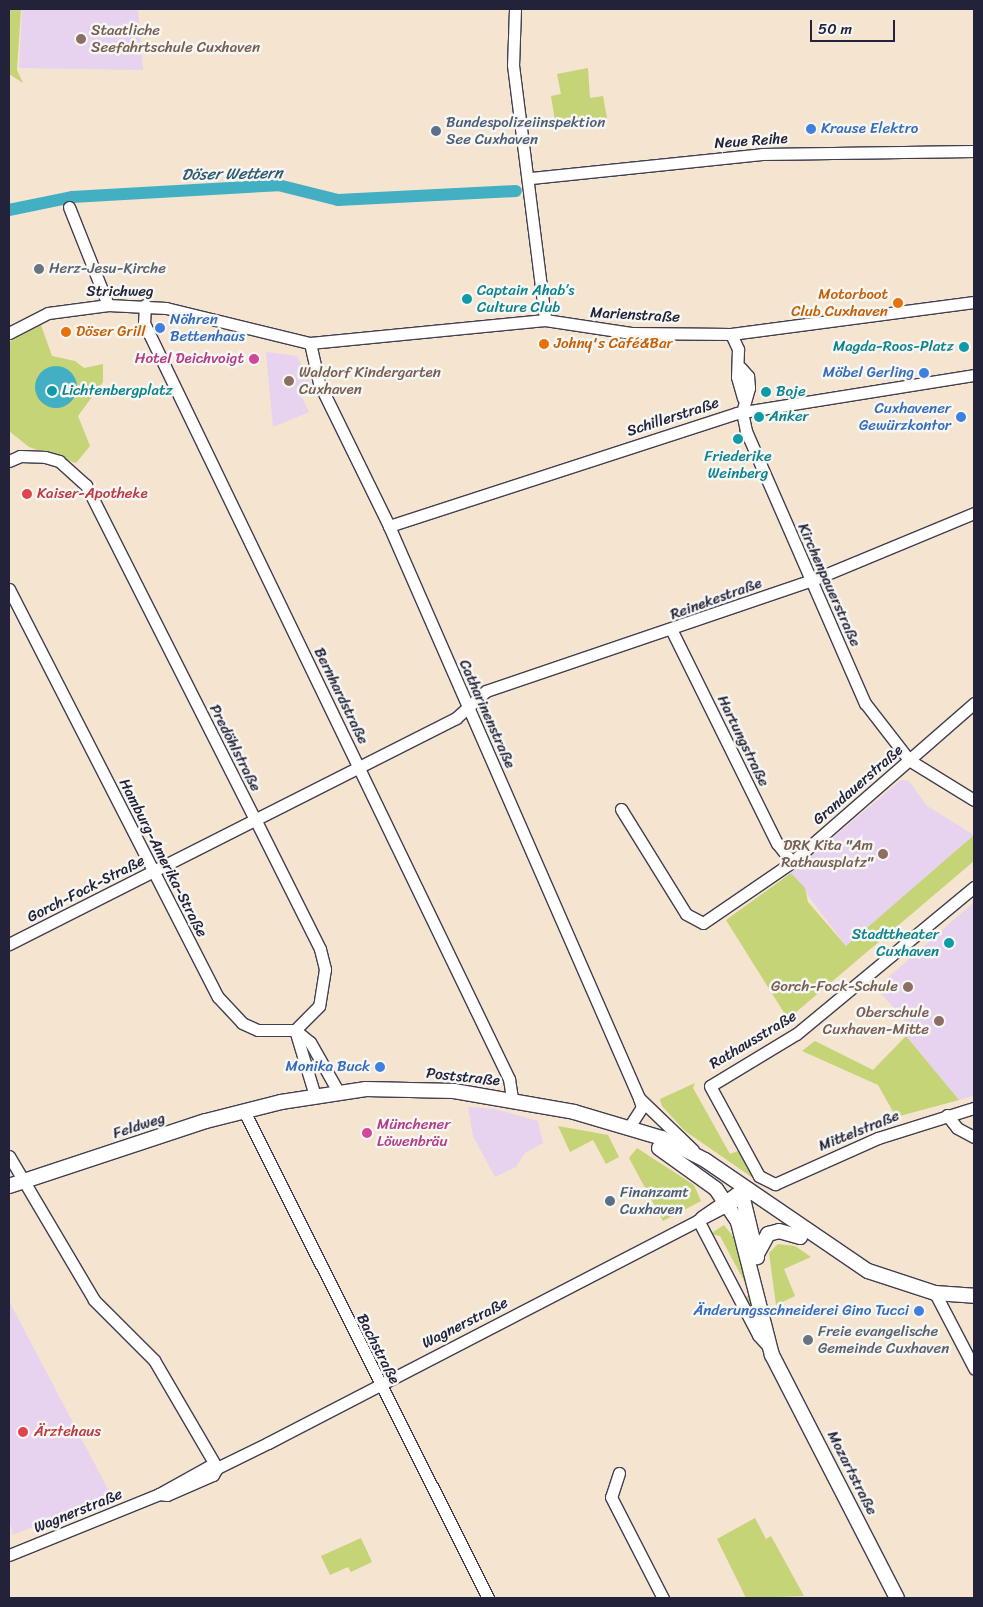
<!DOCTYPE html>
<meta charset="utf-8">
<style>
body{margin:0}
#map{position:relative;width:983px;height:1607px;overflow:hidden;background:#f5e4cf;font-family:Sriracha,sans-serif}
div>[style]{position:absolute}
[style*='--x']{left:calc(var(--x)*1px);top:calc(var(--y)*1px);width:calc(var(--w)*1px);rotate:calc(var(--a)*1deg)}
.built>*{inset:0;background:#e7d2ef}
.green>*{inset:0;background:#c4d476}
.water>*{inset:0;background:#43afc2}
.round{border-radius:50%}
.canal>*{height:12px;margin:-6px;padding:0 6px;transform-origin:6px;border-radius:6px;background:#43afc2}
.roads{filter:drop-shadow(1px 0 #423f51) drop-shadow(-1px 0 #423f51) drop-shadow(0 1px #423f51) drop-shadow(0 -1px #423f51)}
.minor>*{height:11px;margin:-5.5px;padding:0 5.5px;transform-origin:5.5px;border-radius:5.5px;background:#fff}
.tertiary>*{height:14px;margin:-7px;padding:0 7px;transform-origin:7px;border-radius:7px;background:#fff}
.dots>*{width:14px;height:14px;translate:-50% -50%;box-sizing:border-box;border:2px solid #f6f6f2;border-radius:50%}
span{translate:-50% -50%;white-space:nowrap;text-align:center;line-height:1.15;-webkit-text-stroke:5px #f6f6f2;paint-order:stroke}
.education-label{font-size:15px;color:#785e54}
.left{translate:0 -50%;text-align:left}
.right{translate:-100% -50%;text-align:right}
.service-label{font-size:15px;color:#4e5e75}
.shop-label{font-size:15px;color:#366cbe}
.street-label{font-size:15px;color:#22223b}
.worship-label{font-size:15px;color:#5b616d}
.culture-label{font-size:15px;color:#0d838f}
.food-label{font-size:15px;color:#c56008}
.hotel-label{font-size:15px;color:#b23c85}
.health-label{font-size:15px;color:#be3a42}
.water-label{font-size:16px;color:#2f5a71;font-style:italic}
.frame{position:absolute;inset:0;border:10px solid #22223b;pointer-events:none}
.scale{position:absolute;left:810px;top:20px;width:85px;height:22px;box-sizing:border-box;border:2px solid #22223b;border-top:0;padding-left:6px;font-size:15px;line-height:18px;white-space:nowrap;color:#22223b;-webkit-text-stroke:4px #f6f6f2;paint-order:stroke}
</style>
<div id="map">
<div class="built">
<i style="clip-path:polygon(22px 9px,147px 9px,138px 10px,143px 70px,19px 68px)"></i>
<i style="clip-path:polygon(266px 352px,297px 356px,314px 390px,302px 397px,309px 412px,273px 427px)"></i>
<i style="clip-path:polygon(901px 780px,909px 781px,927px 806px,974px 835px,846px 946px,791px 873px)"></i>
<i style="clip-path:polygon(974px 902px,974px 1096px,959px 1100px,906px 1036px,913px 1029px,876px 988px)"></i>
<i style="clip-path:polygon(468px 1107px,495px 1109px,538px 1121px,543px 1143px,525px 1153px,516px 1167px,495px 1177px,473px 1136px)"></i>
<i style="clip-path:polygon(9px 1301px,111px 1495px,13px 1535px,9px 1518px)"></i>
</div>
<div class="green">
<i style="clip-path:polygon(9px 9px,21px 9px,17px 70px,23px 83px,9px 74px)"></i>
<i style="clip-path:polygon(588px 68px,590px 98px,603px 96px,607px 118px,556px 127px,551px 96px,561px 94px,557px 74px)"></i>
<i style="clip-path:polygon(41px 325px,52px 356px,75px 361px,84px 368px,103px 364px,103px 382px,78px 416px,90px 446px,76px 463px,29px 447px,9px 431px,9px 342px)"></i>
<i style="clip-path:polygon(974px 835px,974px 861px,788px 1019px,726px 920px,791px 873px,805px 888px,808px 902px,846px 946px)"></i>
<i style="clip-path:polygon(906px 1036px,959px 1100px,896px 1117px,878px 1085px,802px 1051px,815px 1041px,873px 1070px)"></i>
<i style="clip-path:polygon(695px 1083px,693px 1088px,730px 1154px,738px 1151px,753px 1178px,685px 1131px,662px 1106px,660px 1099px)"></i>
<i style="clip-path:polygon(558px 1126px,608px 1135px,619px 1157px,606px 1164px,593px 1140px,570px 1152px)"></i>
<i style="clip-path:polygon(637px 1148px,694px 1185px,701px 1201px,663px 1221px,629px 1158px)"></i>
<i style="clip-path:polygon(724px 1225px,735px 1239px,741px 1238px,759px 1330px,743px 1299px,751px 1294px,720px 1236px,710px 1234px)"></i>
<i style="clip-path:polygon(778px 1244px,795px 1246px,811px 1257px,784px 1269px,795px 1296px,776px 1305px,769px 1253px)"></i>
<i style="clip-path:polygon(755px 1518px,766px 1539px,771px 1536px,804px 1596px,746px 1598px,717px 1539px)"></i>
<i style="clip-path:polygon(361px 1538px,372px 1562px,351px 1572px,348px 1567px,330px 1575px,321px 1556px)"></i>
</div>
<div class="water">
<i class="round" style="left:35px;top:366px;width:42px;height:42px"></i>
</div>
<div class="canal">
<i style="--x:9;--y:210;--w:64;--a:-11.7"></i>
<i style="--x:72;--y:197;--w:206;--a:-3.3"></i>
<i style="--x:278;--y:185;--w:62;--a:14"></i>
<i style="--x:338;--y:200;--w:178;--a:-2.9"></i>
</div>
<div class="roads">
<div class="minor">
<i style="--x:515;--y:9;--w:56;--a:92"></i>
<i style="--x:513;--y:65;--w:257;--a:82.8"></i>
<i style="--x:531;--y:178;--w:232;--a:-5.9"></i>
<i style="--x:762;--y:154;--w:212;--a:-0.8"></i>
<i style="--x:69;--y:207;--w:105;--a:68.3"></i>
<i style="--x:145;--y:305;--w:18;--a:93"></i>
<i style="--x:144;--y:323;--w:840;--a:64.23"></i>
<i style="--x:509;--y:1079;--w:20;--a:81"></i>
<i style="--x:9;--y:333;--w:44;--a:-27.1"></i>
<i style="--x:48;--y:313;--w:61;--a:-7.6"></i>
<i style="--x:108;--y:305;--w:58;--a:3"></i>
<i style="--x:166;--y:308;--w:148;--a:13.7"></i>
<i style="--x:310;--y:343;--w:236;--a:-5.6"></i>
<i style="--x:545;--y:320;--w:87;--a:8.6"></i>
<i style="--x:631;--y:333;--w:100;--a:0.6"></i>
<i style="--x:731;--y:334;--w:245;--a:-7.5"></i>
<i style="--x:731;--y:334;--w:17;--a:65"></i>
<i style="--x:738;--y:349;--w:28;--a:92"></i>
<i style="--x:737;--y:377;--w:22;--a:74"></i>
<i style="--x:310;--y:343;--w:41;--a:77.3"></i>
<i style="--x:319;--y:383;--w:159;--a:63.9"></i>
<i style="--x:389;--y:526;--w:624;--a:66.39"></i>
<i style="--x:639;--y:1098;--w:9;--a:72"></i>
<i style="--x:642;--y:1107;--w:24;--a:123"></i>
<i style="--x:741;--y:368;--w:11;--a:49"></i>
<i style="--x:748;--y:376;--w:12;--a:85"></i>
<i style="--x:749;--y:388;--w:25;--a:106"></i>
<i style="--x:742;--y:412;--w:19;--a:78"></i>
<i style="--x:746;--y:431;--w:297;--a:66.4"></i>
<i style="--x:865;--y:703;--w:72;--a:52.3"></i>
<i style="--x:909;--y:760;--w:76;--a:31.6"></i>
<i style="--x:9;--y:461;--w:12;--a:-24"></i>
<i style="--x:20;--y:456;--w:25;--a:2"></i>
<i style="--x:45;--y:457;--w:15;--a:16"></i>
<i style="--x:59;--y:461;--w:36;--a:42"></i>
<i style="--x:86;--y:485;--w:377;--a:63.2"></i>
<i style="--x:256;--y:821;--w:143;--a:63.4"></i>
<i style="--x:320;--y:949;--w:21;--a:76"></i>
<i style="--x:325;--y:969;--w:37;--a:99"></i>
<i style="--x:319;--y:1006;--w:34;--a:135"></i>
<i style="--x:389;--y:526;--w:366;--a:-18"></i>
<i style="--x:737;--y:413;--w:240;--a:-9.1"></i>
<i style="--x:9;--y:589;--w:458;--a:62.9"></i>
<i style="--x:218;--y:997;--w:35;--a:47"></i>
<i style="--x:242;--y:1023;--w:17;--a:24"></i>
<i style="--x:258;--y:1030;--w:37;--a:0"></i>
<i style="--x:672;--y:631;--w:237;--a:63.7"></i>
<i style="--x:777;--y:843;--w:24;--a:52"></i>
<i style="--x:621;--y:809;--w:123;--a:58.2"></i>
<i style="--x:686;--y:914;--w:19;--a:28"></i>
<i style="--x:703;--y:923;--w:108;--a:-34.4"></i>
<i style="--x:792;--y:862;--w:242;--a:-41.1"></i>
<i style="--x:974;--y:887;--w:231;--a:140.4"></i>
<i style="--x:796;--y:1034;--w:100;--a:148.8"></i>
<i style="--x:710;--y:1086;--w:102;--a:61.4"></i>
<i style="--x:759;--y:1176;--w:18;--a:27"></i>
<i style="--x:775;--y:1184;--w:113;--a:-24.1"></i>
<i style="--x:878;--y:1138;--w:101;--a:-17.4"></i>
<i style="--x:9;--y:944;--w:501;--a:-26.82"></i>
<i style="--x:456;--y:718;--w:40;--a:-42"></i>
<i style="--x:486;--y:691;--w:342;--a:-18.8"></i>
<i style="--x:810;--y:581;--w:178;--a:-22.5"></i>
<i style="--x:295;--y:1030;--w:19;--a:39"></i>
<i style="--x:310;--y:1042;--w:59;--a:60.4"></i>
<i style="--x:295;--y:1030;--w:69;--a:73.1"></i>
<i style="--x:639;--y:1098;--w:75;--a:43.9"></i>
<i style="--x:244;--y:1111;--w:545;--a:63.39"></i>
<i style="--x:947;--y:1115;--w:16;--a:52"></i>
<i style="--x:957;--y:1128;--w:19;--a:28"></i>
<i style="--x:9;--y:1156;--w:167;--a:59.4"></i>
<i style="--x:94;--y:1300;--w:85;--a:45"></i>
<i style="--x:154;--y:1360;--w:125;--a:59.7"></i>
<i style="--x:701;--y:1217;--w:42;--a:-34.4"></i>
<i style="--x:736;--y:1193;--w:14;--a:0"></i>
<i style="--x:698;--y:1220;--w:130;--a:62.4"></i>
<i style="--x:758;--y:1335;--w:13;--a:48"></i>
<i style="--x:935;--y:1293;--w:85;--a:62.5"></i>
<i style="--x:619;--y:1473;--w:25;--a:108"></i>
<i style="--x:611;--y:1497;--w:114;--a:62.8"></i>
<i style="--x:159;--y:1494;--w:56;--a:-28.9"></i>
<i style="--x:208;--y:1467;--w:9;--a:6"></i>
<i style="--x:217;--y:1468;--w:57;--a:-26.1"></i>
<i style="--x:268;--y:1443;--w:542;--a:-27.37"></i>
<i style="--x:9;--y:1555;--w:162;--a:-22.1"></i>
<i style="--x:159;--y:1494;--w:8;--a:7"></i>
<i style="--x:167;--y:1495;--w:50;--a:-23.5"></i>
<i style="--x:213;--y:1475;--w:8;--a:-60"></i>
</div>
<div class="tertiary">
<i style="--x:659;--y:1148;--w:70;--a:35.7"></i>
<i style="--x:716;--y:1189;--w:40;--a:56"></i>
<i style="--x:738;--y:1222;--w:137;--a:75.7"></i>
<i style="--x:772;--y:1355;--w:273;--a:62.8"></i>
<i style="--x:9;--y:1186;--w:207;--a:-18.3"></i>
<i style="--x:206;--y:1121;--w:77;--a:-14.2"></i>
<i style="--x:281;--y:1102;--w:86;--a:-8.7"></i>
<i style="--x:366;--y:1089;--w:88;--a:1.3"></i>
<i style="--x:454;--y:1091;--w:122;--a:9.9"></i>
<i style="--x:574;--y:1112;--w:92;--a:16.5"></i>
<i style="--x:662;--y:1138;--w:48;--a:27.1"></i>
<i style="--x:705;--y:1160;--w:197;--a:34.3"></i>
<i style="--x:868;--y:1271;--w:71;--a:18.2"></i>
<i style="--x:935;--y:1293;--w:39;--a:4"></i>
<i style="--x:743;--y:1199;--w:60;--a:76.4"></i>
<i style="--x:757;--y:1254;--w:23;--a:-61"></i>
<i style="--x:768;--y:1234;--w:11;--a:-15"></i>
<i style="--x:779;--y:1231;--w:22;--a:16"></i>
</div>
</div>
<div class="dots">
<i style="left:81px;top:39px;background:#8d6e63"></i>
<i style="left:811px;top:129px;background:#3f7fe0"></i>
<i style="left:436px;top:131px;background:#5c6f8a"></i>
<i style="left:39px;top:269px;background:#6b7280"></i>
<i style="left:467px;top:299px;background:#0f9aa8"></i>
<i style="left:898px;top:303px;background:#e8710a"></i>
<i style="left:160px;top:328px;background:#3f7fe0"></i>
<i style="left:66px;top:332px;background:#e8710a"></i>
<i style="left:544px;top:344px;background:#e8710a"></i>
<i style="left:964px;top:347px;background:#0f9aa8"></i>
<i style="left:254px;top:359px;background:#d1479c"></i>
<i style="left:924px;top:373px;background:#3f7fe0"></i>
<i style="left:289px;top:381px;background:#8d6e63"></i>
<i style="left:52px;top:391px;background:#0f9aa8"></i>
<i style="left:766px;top:392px;background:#0f9aa8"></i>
<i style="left:759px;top:417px;background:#0f9aa8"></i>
<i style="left:961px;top:417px;background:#3f7fe0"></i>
<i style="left:738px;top:439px;background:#0f9aa8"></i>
<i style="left:27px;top:494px;background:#e0444e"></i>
<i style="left:883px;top:854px;background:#8d6e63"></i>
<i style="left:949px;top:943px;background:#0f9aa8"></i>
<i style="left:908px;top:987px;background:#8d6e63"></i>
<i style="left:939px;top:1021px;background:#8d6e63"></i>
<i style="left:380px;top:1067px;background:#3f7fe0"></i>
<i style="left:367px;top:1133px;background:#d1479c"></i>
<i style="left:610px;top:1201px;background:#5c6f8a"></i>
<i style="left:919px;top:1311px;background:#3f7fe0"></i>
<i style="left:808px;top:1340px;background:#6b7280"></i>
<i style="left:23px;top:1432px;background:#e0444e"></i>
</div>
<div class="education-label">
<span class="left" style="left:91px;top:39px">Staatliche<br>Seefahrtschule Cuxhaven</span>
<span class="left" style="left:299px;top:381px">Waldorf Kindergarten<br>Cuxhaven</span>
<span class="right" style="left:873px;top:854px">DRK Kita "Am<br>Rathausplatz"</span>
<span class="right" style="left:898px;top:987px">Gorch-Fock-Schule</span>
<span class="right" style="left:929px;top:1021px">Oberschule<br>Cuxhaven-Mitte</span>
</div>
<div class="service-label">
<span class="left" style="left:446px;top:131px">Bundespolizeiinspektion<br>See Cuxhaven</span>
<span class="left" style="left:620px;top:1201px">Finanzamt<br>Cuxhaven</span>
</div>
<div class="shop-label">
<span class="left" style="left:821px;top:129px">Krause Elektro</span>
<span class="left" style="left:170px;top:328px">Nöhren<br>Bettenhaus</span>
<span class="right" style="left:914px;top:373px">Möbel Gerling</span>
<span class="right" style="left:951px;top:417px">Cuxhavener<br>Gewürzkontor</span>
<span class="right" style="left:370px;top:1067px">Monika Buck</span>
<span class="right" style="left:909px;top:1311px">Änderungsschneiderei Gino Tucci</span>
</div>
<div class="street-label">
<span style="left:751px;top:141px;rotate:-4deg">Neue Reihe</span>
<span style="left:120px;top:292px">Strichweg</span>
<span style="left:635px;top:315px;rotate:3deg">Marienstraße</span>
<span style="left:673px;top:417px;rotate:-18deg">Schillerstraße</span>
<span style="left:829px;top:585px;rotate:66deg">Kirchenpauerstraße</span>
<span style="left:716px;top:599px;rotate:-20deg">Reinekestraße</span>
<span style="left:341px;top:696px;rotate:64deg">Bernhardstraße</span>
<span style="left:487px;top:714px;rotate:66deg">Catharinenstraße</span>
<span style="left:743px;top:741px;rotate:64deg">Hartungstraße</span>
<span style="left:235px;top:748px;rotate:63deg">Predöhlstraße</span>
<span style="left:858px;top:785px;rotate:-41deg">Grandauerstraße</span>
<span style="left:163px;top:858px;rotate:63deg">Hamburg-Amerika-Straße</span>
<span style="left:86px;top:889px;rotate:-27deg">Gorch-Fock-Straße</span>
<span style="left:753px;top:1040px;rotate:-31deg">Rathausstraße</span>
<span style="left:463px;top:1077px;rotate:6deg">Poststraße</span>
<span style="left:139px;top:1126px;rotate:-18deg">Feldweg</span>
<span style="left:859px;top:1131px;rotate:-22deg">Mittelstraße</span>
<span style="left:465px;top:1323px;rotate:-27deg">Wagnerstraße</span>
<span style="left:378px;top:1349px;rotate:63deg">Bachstraße</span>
<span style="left:852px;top:1473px;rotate:63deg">Mozartstraße</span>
<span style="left:78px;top:1511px;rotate:-22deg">Wagnerstraße</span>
</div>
<div class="worship-label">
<span class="left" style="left:49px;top:269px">Herz-Jesu-Kirche</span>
<span class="left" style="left:818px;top:1340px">Freie evangelische<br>Gemeinde Cuxhaven</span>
</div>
<div class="culture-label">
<span class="left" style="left:477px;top:299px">Captain Ahab’s<br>Culture Club</span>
<span class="right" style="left:954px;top:347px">Magda-Roos-Platz</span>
<span class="left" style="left:62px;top:391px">Lichtenbergplatz</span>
<span class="left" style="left:776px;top:392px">Boje</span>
<span class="left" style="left:769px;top:417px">Anker</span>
<span style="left:738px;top:465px">Friederike<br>Weinberg</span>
<span class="right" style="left:939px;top:943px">Stadttheater<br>Cuxhaven</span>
</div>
<div class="food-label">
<span class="right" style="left:888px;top:303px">Motorboot<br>Club Cuxhaven</span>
<span class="left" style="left:76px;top:332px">Döser Grill</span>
<span class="left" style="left:554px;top:344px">Johny's Café&amp;Bar</span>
</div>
<div class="hotel-label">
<span class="right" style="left:244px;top:359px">Hotel Deichvoigt</span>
<span class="left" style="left:377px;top:1133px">Münchener<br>Löwenbräu</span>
</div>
<div class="health-label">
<span class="left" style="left:37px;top:494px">Kaiser-Apotheke</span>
<span class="left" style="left:34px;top:1432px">Ärztehaus</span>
</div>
<div class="water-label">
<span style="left:232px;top:174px;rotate:-1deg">Döser Wettern</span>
</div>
<div class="frame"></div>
<div class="scale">50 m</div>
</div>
